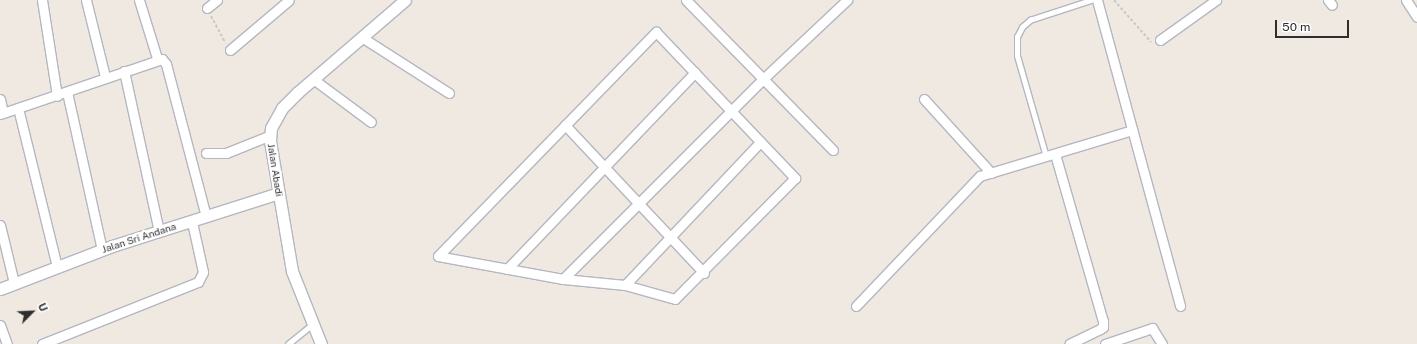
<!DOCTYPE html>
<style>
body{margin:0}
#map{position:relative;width:1417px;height:344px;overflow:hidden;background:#efe9e1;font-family:"Public Sans",sans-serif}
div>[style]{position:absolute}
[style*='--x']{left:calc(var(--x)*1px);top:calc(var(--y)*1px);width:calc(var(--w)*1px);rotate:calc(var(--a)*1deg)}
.path>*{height:2px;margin-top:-1px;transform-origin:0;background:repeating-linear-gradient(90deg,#c9c9c9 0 3px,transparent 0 5px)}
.roads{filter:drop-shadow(1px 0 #b4b7c1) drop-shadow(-1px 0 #b4b7c1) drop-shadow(0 1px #b4b7c1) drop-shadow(0 -1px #b4b7c1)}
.service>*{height:4.5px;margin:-2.25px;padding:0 2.25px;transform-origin:2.25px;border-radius:2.25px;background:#fff}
.minor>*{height:9px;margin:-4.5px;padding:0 4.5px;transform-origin:4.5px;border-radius:4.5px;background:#fff}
.tertiary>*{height:11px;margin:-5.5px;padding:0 5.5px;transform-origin:5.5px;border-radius:5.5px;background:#fff}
span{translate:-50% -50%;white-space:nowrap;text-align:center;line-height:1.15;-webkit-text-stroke:4px #fff;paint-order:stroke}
.street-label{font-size:10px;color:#2e2e2e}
.north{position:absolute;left:12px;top:292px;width:40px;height:40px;-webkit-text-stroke:3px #fff;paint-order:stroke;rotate:66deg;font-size:11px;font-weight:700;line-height:16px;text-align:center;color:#2e2e2e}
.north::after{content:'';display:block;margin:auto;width:14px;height:18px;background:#2e2e2e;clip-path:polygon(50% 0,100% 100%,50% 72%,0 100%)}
.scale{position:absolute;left:1275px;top:20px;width:74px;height:18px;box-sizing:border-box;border:2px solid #2e2e2e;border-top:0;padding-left:5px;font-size:12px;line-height:14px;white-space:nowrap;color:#2e2e2e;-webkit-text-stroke:3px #fff;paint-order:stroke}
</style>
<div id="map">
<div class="path">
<i style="--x:1114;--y:0;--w:56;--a:48.6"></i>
<i style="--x:211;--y:16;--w:30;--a:62"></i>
</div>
<div class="roads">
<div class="service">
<i style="--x:1046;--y:157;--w:105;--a:-106"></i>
<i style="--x:1017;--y:56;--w:19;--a:-90"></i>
<i style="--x:1017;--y:37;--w:11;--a:-63"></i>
<i style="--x:1022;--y:27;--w:11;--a:-41"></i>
<i style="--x:1030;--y:20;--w:64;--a:-18.2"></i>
<i style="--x:288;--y:344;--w:32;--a:-39"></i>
</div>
<div class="minor">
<i style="--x:42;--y:0;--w:97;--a:81.1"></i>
<i style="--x:86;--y:0;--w:79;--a:76.1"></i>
<i style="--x:139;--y:0;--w:61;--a:72.8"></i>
<i style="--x:686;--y:0;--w:210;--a:45.6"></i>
<i style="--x:1097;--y:0;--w:317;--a:74.8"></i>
<i style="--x:1328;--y:0;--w:6;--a:51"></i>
<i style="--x:1406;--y:0;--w:20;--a:57"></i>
<i style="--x:207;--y:8;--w:13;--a:-39"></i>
<i style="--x:656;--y:32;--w:202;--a:46.4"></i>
<i style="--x:795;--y:178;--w:170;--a:134.8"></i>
<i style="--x:675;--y:299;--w:52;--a:-164.4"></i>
<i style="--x:625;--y:285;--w:62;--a:-174.5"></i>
<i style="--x:563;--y:279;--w:127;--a:-169.6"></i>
<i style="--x:438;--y:256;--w:313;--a:-45.8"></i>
<i style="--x:363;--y:38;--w:102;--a:32.6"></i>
<i style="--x:1160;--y:40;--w:69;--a:-35.5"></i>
<i style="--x:230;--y:50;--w:77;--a:-40.3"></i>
<i style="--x:124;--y:71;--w:164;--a:77.7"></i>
<i style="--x:313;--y:79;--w:72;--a:36.6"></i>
<i style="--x:67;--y:92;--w:162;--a:77.5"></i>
<i style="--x:0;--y:99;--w:14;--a:78"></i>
<i style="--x:924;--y:99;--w:100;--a:47.8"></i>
<i style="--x:18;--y:108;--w:164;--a:76.2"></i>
<i style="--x:0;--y:114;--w:171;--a:-18.8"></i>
<i style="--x:162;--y:59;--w:6;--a:51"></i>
<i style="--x:166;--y:64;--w:158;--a:75.3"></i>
<i style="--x:565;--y:125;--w:203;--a:46.8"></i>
<i style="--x:206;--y:153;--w:20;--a:0"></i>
<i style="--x:226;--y:153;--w:48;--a:-21.8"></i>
<i style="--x:1055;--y:154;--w:174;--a:74"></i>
<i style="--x:1103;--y:321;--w:6;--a:90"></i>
<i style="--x:1103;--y:327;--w:4;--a:146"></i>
<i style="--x:1100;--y:329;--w:34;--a:154"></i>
<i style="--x:0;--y:225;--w:60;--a:76.4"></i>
<i style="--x:507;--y:269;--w:272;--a:-46.3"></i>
<i style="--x:563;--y:279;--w:281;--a:-45"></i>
<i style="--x:762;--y:80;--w:117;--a:-43.3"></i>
<i style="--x:625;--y:285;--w:197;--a:-46.6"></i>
<i style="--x:856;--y:306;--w:180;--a:-46.4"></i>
<i style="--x:980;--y:176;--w:159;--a:-16.8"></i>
<i style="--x:0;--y:325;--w:20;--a:70"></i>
<i style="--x:42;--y:344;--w:168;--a:-21.7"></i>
<i style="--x:198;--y:282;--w:11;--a:-63"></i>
<i style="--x:203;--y:272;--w:51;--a:-102.4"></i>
<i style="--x:1105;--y:344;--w:50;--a:-18.8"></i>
<i style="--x:1152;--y:328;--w:19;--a:58"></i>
</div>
<div class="tertiary">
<i style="--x:0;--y:289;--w:120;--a:-21"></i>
<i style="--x:112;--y:246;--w:175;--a:-17.6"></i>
<i style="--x:321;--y:344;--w:79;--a:-111.7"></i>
<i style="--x:292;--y:271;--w:132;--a:-99.6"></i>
<i style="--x:270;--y:141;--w:13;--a:-86"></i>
<i style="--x:271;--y:128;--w:23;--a:-61"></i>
<i style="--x:282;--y:108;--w:23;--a:-45"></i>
<i style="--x:298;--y:92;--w:141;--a:-40.7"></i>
</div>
</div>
<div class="street-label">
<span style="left:275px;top:170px;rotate:81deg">Jalan Abadi</span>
<span style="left:139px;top:238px;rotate:-18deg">Jalan Sri Andana</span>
</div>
<div class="north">U</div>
<div class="scale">50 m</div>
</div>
